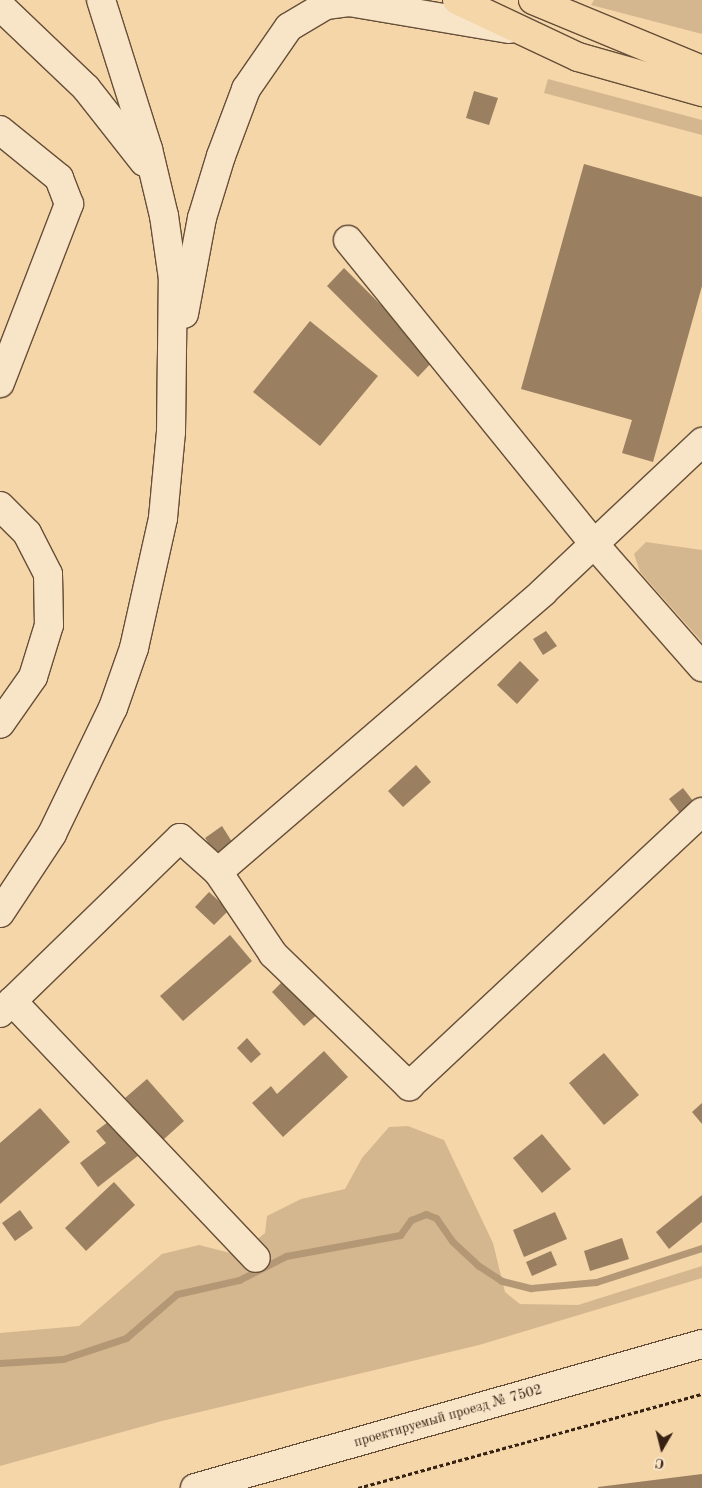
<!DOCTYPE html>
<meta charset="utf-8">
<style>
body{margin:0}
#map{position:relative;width:702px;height:1488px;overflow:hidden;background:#f5d6a9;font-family:"Old Standard TT",serif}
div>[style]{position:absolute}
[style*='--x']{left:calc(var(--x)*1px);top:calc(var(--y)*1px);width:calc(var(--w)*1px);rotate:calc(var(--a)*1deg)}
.green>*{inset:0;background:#d5b78f}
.stream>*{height:7px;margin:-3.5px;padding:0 3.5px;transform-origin:3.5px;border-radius:3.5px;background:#b49876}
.building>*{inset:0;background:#9a7f61}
.path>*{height:3px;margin-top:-1.5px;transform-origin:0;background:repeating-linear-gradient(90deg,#372112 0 4px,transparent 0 6.5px)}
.roads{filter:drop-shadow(1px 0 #664e38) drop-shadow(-1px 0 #664e38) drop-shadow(0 1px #664e38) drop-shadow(0 -1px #664e38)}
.minor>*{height:28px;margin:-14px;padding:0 14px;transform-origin:14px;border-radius:14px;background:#f8e4c7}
.major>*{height:28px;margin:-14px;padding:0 14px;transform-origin:14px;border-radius:14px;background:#f5d6a9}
span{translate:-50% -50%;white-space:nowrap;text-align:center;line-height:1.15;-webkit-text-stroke:4px #f8e4c7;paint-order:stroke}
.street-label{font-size:14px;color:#372112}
.north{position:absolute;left:637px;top:1423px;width:50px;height:50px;-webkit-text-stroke:4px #f8e4c7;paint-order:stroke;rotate:188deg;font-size:14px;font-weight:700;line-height:20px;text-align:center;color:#372112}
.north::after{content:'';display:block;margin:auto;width:18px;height:22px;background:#372112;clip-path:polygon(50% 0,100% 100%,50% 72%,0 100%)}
</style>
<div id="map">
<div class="green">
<i style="clip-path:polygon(594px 0,702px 0,702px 34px,591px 5px)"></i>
<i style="clip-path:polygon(548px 79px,702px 120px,702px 135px,544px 93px)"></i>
<i style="clip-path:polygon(646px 542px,702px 550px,702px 642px,640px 572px,634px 554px)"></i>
<i style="clip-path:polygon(408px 1126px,444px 1140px,493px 1243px,505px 1292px,520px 1304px,578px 1305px,702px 1266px,702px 1278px,479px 1345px,162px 1421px,0 1466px,0 1333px,79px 1326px,162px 1254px,199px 1245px,238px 1255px,265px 1233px,267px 1216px,301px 1199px,345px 1189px,362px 1158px,389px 1127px)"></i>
</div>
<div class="stream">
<i style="--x:0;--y:1363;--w:63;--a:-3.6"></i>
<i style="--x:63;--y:1359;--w:66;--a:-18.4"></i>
<i style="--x:126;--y:1338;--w:67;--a:-40.8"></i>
<i style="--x:177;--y:1294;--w:64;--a:-12.7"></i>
<i style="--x:239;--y:1280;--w:53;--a:-27.1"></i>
<i style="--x:286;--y:1256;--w:116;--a:-10.4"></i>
<i style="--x:400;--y:1235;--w:19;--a:-54"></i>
<i style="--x:411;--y:1220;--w:16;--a:-22"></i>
<i style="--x:426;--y:1214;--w:11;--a:22"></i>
<i style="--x:436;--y:1218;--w:29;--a:55"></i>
<i style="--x:453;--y:1242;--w:35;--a:43"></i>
<i style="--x:479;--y:1266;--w:27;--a:33"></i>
<i style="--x:502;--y:1281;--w:30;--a:14"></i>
<i style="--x:531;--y:1288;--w:65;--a:-5.3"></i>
<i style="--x:596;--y:1282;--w:111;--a:-17.8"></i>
</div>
<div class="building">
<i style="clip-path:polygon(474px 91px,498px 98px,489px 125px,466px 118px)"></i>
<i style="clip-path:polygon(584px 164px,702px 197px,702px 286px,653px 462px,622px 453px,632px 420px,521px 389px)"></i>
<i style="clip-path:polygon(344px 268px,435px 359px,418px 377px,327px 286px)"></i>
<i style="clip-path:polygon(310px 321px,378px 376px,320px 446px,253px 392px)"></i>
<i style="clip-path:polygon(546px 631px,557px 646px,543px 655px,533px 639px)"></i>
<i style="clip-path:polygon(520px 661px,539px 680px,517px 704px,497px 685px)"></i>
<i style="clip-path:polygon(416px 765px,431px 782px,403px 807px,388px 791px)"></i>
<i style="clip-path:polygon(683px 788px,697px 806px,683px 817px,669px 799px)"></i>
<i style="clip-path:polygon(222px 826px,234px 845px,217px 856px,205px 838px)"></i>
<i style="clip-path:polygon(209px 892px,229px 910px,214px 925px,195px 907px)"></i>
<i style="clip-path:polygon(230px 935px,252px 961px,183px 1021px,160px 996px)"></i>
<i style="clip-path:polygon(287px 977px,320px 1012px,304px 1026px,272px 992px)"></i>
<i style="clip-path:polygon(247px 1038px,261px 1054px,251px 1063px,237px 1048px)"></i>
<i style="clip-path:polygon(324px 1051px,348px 1077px,283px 1137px,252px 1103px,271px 1086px,277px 1094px)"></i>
<i style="clip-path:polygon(604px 1053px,639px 1095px,604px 1125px,569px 1083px)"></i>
<i style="clip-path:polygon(147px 1079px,184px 1121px,163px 1140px,125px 1098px)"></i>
<i style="clip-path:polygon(702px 1103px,702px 1124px,692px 1112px)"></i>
<i style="clip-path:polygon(40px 1108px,70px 1142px,0 1204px,0 1143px)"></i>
<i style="clip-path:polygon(112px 1119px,139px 1155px,98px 1187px,80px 1163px,106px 1143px,96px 1131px)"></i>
<i style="clip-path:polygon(542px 1134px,571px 1169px,542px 1193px,513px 1158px)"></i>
<i style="clip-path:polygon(114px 1182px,135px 1205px,86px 1251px,65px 1228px)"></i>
<i style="clip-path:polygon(702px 1195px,702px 1222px,669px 1249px,656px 1232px)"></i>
<i style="clip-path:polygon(20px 1210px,33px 1228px,15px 1241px,2px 1223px)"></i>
<i style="clip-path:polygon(555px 1212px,567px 1239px,524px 1257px,513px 1230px)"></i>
<i style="clip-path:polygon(622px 1238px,629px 1259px,590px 1271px,584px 1251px)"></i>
<i style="clip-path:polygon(551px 1251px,557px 1265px,532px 1276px,526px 1262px)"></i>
<i style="clip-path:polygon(702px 1474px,702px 1488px,598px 1488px,598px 1487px)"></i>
</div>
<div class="path">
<i style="--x:358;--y:1488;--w:357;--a:-15.3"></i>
</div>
<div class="roads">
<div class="minor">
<i style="--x:0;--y:6;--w:119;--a:43.6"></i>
<i style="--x:86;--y:88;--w:94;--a:51.9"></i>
<i style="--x:0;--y:130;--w:76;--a:39.1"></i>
<i style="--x:59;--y:178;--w:28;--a:69"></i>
<i style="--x:69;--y:204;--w:192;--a:111.1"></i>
<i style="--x:348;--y:240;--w:391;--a:51"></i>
<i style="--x:594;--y:544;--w:164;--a:48.7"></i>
<i style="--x:184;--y:314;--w:98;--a:-79.4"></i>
<i style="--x:202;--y:218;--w:65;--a:-73"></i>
<i style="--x:221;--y:156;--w:72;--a:-69.5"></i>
<i style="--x:246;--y:89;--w:75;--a:-55.3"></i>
<i style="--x:289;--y:27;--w:43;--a:-30.7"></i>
<i style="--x:326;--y:5;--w:23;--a:-7"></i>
<i style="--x:349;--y:2;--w:162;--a:9.6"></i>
<i style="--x:0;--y:506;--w:38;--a:45"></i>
<i style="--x:27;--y:533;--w:46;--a:62.9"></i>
<i style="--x:48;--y:574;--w:51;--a:88.9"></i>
<i style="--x:49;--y:625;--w:54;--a:107.1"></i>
<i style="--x:33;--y:677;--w:57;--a:125.1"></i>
<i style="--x:218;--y:872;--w:99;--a:56.1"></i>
<i style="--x:273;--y:954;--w:190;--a:44.1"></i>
<i style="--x:409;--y:1086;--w:401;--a:-43.1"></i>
<i style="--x:0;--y:913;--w:95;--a:-56.6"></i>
<i style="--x:52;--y:834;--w:140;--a:-64.2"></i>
<i style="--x:113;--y:708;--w:64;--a:-70.7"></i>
<i style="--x:134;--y:648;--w:133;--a:-77.4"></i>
<i style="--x:163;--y:518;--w:86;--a:-84.7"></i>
<i style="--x:171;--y:432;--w:153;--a:-89.3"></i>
<i style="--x:173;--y:279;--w:64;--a:-98.1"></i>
<i style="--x:164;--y:216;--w:69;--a:-103.4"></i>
<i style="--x:148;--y:149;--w:156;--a:-107.5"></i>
<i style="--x:12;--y:1001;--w:354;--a:46.5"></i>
<i style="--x:0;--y:1013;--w:251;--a:-44.2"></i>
<i style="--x:180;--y:838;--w:51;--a:41.8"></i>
<i style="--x:218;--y:872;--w:429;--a:-40.7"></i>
<i style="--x:543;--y:592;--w:219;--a:-43.3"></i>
<i style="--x:195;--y:1488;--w:527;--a:-15.86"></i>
</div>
<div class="major">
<i style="--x:457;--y:0;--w:134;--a:25.2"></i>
<i style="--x:578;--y:57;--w:129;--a:15.8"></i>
<i style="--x:533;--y:0;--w:183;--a:22.5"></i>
</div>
</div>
<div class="street-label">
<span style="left:448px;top:1416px;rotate:-16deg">проектируемый проезд № 7502</span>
</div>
<div class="north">С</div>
</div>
